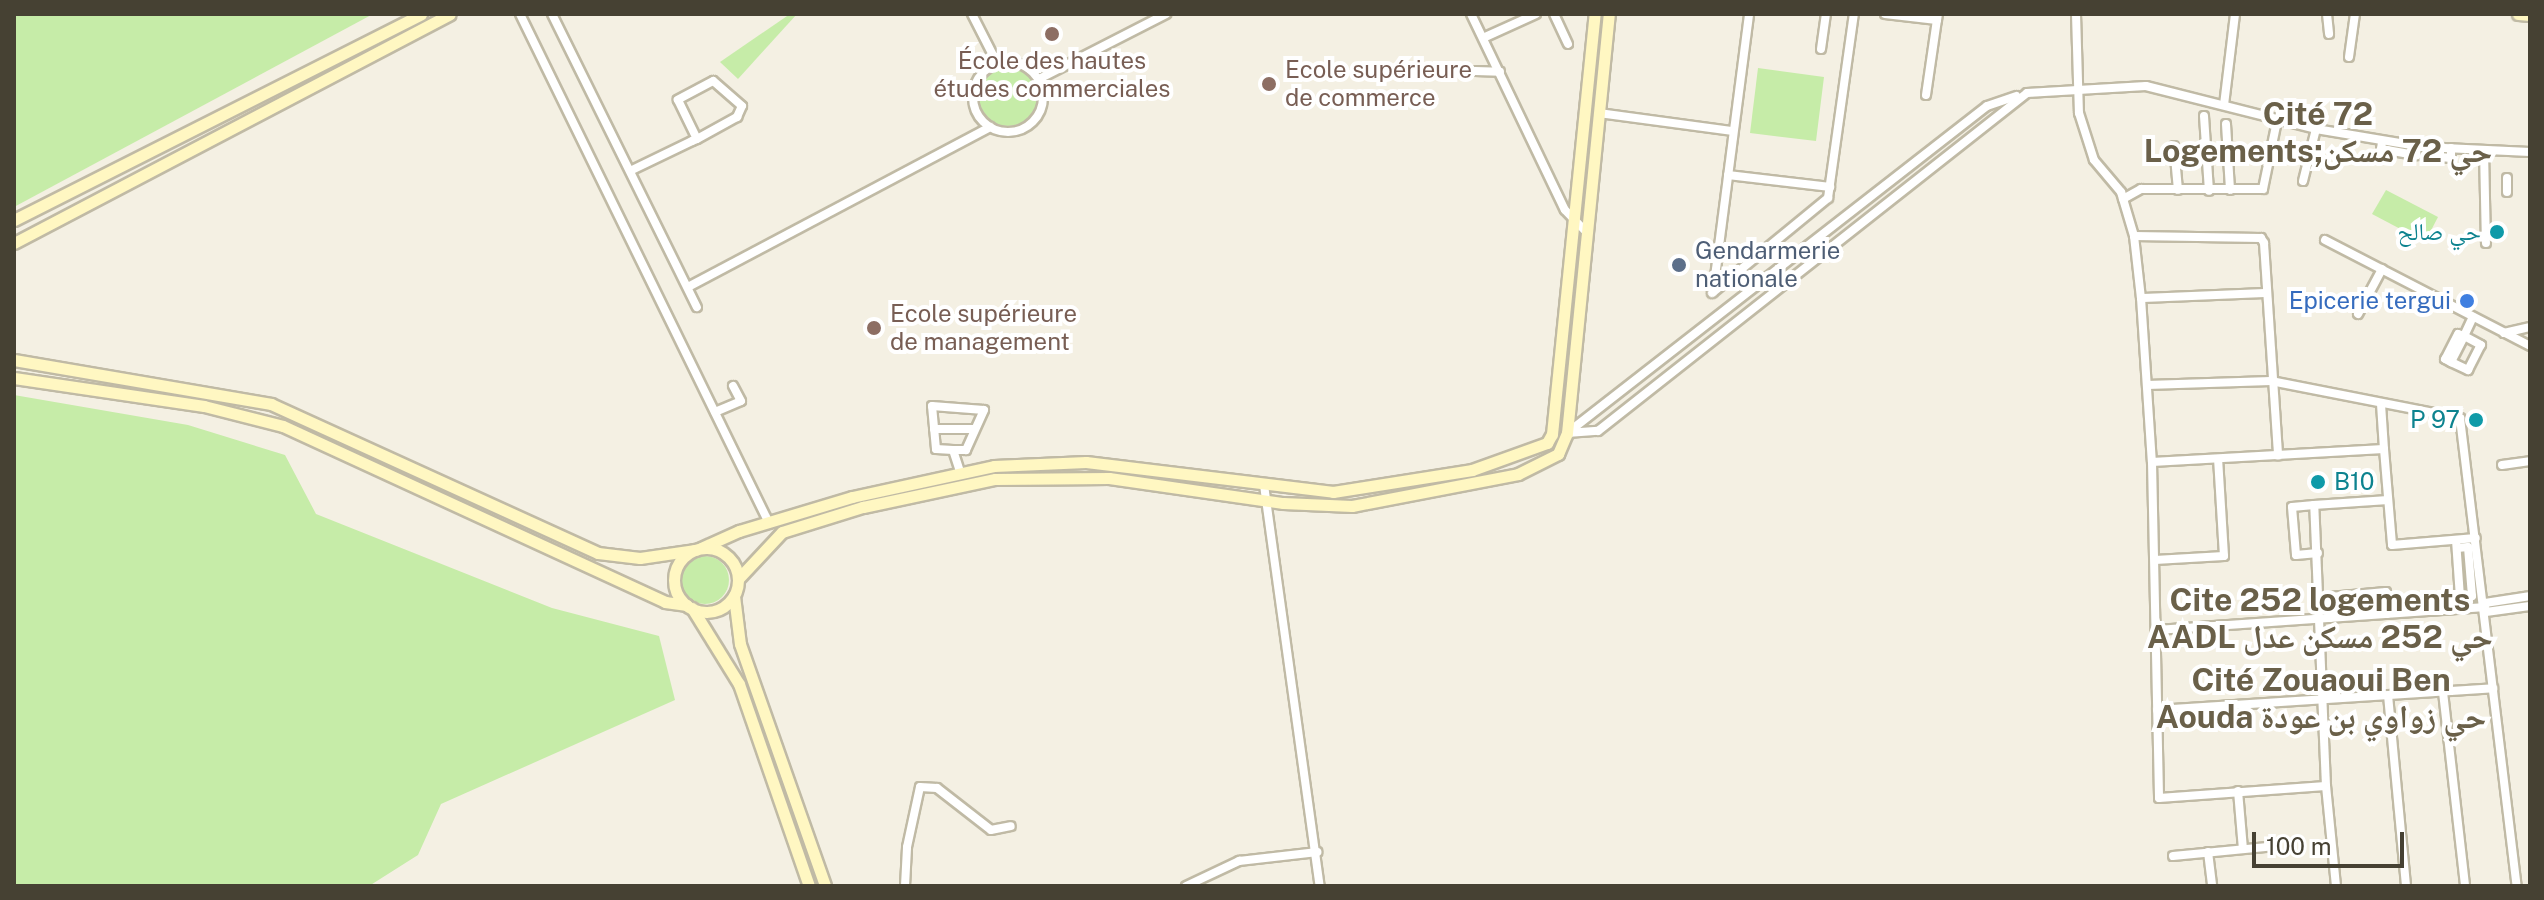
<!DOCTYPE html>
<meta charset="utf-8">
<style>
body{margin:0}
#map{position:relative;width:2544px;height:900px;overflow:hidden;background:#f4f0e3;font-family:"Public Sans","Noto Naskh Arabic",sans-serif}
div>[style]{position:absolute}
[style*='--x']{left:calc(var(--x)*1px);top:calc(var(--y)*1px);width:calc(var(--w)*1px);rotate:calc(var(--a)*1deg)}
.green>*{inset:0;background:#c6eca8}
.round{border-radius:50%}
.roads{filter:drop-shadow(2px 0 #c0baa5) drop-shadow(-2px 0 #c0baa5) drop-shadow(0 2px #c0baa5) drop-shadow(0 -2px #c0baa5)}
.minor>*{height:8px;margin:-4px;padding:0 4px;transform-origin:4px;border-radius:4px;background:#fff}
.minor>.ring{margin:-4px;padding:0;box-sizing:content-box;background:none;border:8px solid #fff;border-radius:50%}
.secondary>*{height:11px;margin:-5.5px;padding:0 5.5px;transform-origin:5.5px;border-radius:5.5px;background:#fff7c2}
.secondary>.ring{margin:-5.5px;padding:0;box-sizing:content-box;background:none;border:11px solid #fff7c2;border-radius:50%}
.dots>*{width:22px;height:22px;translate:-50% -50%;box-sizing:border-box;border:4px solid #fff;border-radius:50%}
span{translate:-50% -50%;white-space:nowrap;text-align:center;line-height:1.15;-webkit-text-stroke:8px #fff;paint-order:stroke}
.education-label{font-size:24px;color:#785e54}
.left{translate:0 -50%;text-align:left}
.culture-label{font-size:24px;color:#0d838f}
.right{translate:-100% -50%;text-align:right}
.service-label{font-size:24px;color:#4e5e75}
.shop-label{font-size:24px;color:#366cbe}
.district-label{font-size:32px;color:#6a6049;font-weight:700}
.frame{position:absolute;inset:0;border:16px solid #464133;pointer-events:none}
.scale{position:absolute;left:2252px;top:832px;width:152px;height:36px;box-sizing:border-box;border:4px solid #464133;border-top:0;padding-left:10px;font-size:24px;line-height:28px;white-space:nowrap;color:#464133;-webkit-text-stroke:6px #fff;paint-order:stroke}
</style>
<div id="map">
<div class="green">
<i style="clip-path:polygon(14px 14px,373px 14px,14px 207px)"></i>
<i style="clip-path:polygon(790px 14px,797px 14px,738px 79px,720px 62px)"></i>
<i class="round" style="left:978px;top:66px;width:60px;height:60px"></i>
<i style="clip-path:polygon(1758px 68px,1824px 77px,1816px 141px,1750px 133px)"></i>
<i style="clip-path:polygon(2386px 190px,2438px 217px,2425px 242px,2372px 214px)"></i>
<i style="clip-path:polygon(14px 395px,188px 425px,285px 455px,316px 514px,552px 608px,659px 636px,675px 700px,441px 804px,418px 855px,369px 886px,14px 886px)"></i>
<i class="round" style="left:681px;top:556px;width:48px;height:48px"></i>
</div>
<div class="roads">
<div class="minor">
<i style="--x:520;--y:14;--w:564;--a:63.93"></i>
<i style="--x:552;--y:14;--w:327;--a:63.7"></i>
<i style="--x:972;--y:14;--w:55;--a:63"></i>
<i style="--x:1471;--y:14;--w:217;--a:64.4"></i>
<i style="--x:1565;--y:210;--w:30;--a:46"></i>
<i style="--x:1554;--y:14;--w:33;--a:65"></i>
<i style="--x:1885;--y:14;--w:52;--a:6.6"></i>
<i style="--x:1937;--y:20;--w:6;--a:-81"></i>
<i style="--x:2076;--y:14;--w:99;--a:88.3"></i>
<i style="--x:2079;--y:113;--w:49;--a:72.3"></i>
<i style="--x:2094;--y:160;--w:42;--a:49.8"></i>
<i style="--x:2121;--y:192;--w:46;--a:73.5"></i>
<i style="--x:2134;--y:236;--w:62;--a:83.6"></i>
<i style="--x:2141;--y:298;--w:164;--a:86.2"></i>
<i style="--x:2152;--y:462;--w:336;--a:88.8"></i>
<i style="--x:2159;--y:798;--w:167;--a:-4.1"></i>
<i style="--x:2327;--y:14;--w:20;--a:84"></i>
<i style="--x:1483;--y:38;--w:58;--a:-24.4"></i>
<i style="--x:1821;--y:49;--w:35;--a:-82"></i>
<i style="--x:2349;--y:57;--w:43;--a:-82.1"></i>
<i class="ring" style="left:973px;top:62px;width:62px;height:62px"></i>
<i style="--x:1475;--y:71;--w:25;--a:2"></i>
<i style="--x:1039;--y:79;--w:143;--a:-27.1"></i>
<i style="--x:1926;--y:95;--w:76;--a:-81.7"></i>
<i style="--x:2224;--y:105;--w:92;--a:-83.1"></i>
<i style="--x:1599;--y:113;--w:135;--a:7.7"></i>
<i style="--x:2204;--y:116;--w:75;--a:86.2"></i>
<i style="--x:2226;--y:124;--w:66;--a:86.5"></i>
<i style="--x:2382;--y:142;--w:7;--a:98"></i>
<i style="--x:2381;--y:149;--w:36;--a:10"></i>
<i style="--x:2416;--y:155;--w:9;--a:-84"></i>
<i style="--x:2174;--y:146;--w:44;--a:84.8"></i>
<i style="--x:2440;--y:148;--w:9;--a:90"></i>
<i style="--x:2440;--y:157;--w:11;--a:5"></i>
<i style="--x:2451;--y:158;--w:10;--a:-90"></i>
<i style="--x:2484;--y:150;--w:93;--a:88.8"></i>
<i style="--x:632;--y:170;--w:67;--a:-25.8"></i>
<i style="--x:692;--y:141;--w:5;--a:-22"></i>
<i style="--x:697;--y:139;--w:46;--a:-28.8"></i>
<i style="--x:737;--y:117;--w:12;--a:-66"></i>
<i style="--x:742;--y:106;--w:38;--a:-139"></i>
<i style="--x:713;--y:81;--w:40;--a:152"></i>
<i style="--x:678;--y:100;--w:43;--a:64"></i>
<i style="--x:1728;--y:175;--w:103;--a:6.7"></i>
<i style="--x:2303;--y:181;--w:54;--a:-76"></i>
<i style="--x:2316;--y:129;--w:109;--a:9.5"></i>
<i style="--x:2423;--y:147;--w:107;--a:2.7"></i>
<i style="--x:2507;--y:192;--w:14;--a:-90"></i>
<i style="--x:2123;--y:199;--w:21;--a:-29"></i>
<i style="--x:2141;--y:189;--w:122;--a:0"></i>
<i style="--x:2263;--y:189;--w:69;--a:-78.4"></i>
<i style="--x:2134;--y:236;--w:127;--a:0.9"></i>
<i style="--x:2261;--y:238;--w:6;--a:59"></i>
<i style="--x:2264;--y:243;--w:213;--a:86.2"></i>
<i style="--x:2325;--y:240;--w:231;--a:27.3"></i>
<i style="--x:688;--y:287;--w:342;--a:-27.9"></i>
<i style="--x:1713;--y:292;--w:280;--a:-82.6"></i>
<i style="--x:1712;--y:293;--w:150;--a:-39.3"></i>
<i style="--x:1828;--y:198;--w:186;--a:-82"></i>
<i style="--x:2141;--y:298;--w:126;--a:-2.3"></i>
<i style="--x:2358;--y:314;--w:51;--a:-61.9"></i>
<i style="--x:2504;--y:333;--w:27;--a:-13"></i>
<i style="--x:2451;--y:362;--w:19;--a:25"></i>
<i style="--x:2468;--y:370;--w:28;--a:-63"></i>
<i style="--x:2481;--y:345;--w:19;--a:-152"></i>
<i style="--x:2464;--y:336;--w:6;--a:-162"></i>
<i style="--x:2458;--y:334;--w:28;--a:117"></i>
<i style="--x:2445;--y:359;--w:7;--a:27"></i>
<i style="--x:2451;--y:362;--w:29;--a:-63"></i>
<i style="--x:2464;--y:336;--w:21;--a:-65"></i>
<i style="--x:2147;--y:385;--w:124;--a:-1.8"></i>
<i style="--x:2271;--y:381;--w:193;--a:11.1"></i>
<i style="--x:2460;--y:418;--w:471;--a:83.1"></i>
<i style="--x:2381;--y:404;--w:45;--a:86.2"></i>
<i style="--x:715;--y:412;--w:28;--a:-23"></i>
<i style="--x:741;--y:401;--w:17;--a:-118"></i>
<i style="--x:934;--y:429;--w:40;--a:0"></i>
<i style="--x:1571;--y:430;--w:527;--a:-37.91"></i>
<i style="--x:1987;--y:106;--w:31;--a:-19"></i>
<i style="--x:1567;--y:433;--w:31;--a:-4"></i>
<i style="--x:1598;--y:431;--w:546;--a:-38.23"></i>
<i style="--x:2027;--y:93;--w:119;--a:-3.4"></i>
<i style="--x:2146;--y:86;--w:175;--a:14.2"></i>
<i style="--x:953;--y:450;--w:17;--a:-177"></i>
<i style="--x:936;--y:449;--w:43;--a:-95.3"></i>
<i style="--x:932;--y:406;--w:52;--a:4.4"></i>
<i style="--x:984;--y:410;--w:44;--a:114.2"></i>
<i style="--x:966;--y:450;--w:13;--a:180"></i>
<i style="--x:953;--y:450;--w:23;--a:72"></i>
<i style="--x:2152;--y:462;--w:232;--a:-3.2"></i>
<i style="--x:2384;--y:449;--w:96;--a:85.2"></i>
<i style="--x:2392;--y:545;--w:84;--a:-4.8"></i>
<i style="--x:2502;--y:465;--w:28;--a:-8"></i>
<i style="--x:1264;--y:485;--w:405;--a:82.1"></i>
<i style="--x:2314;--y:505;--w:22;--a:175"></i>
<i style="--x:2292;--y:507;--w:48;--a:85.2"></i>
<i style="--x:2296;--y:555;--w:22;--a:-5"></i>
<i style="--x:2456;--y:540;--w:57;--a:86"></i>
<i style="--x:2460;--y:597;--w:12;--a:-5"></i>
<i style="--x:2472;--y:596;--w:49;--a:-94.7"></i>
<i style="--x:2468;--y:547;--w:11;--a:175"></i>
<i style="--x:2155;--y:560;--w:69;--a:-3.3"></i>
<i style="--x:2224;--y:556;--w:97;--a:-93.5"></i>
<i style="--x:2485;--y:603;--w:46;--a:-8.8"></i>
<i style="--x:2486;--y:612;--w:44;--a:-7.8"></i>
<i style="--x:2330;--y:618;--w:21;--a:-90"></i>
<i style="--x:2330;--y:597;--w:56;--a:-5.1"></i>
<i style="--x:2386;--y:592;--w:22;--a:87"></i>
<i style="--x:2157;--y:630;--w:329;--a:-4"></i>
<i style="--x:2443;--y:692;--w:195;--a:83.5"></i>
<i style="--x:2388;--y:695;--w:192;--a:84.6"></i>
<i style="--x:2157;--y:710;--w:337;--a:-3.7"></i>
<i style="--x:2238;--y:791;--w:58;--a:85.1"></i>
<i style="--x:2208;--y:852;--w:34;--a:83"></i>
<i style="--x:2173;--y:856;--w:103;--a:-5.5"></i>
<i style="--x:905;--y:886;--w:39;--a:-87"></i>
<i style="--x:907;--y:847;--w:61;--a:-77.8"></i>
<i style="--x:920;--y:787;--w:17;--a:3"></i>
<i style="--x:937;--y:788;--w:68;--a:37.9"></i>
<i style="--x:991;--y:830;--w:20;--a:-11"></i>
<i style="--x:1186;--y:886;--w:59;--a:-25.3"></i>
<i style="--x:1239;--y:861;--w:79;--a:-6.6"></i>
<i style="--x:2336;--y:886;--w:100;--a:-95.7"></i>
<i style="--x:2326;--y:786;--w:281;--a:-92.4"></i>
<i style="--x:2314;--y:505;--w:74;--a:-3.9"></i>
</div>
<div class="secondary">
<i style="--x:2518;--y:14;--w:12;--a:5"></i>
<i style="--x:14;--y:220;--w:456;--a:-26.8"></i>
<i style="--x:14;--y:243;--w:492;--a:-27.7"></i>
<i style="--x:14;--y:360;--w:261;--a:9.7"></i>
<i style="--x:271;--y:404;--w:359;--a:24.5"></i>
<i style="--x:598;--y:553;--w:42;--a:6.8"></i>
<i style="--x:640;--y:558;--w:56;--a:-8.3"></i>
<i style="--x:14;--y:378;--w:192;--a:8.4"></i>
<i style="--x:204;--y:406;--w:81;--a:14.2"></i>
<i style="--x:283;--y:426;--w:421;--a:24.7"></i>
<i style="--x:665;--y:602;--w:22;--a:8"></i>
<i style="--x:701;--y:548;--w:42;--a:-24.1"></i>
<i style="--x:739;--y:531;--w:118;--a:-16.7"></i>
<i style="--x:852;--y:497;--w:145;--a:-12.3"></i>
<i style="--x:994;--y:466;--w:92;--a:-2.5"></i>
<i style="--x:1086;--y:462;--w:249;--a:6.9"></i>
<i style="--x:1333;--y:492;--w:141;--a:-9"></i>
<i style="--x:1472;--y:470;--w:80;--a:-19.8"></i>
<i style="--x:1547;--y:443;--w:10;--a:-61"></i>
<i style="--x:1552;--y:434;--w:422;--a:-84.2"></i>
<i class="ring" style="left:674px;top:548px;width:53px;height:53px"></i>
<i style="--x:738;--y:579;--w:64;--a:-46.9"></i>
<i style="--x:782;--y:532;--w:85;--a:-17.2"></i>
<i style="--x:863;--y:507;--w:135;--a:-12"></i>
<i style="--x:995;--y:479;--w:114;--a:-0.5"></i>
<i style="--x:1109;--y:478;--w:176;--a:8.2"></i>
<i style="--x:1283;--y:503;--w:69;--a:2.5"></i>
<i style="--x:1352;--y:506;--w:169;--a:-10.9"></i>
<i style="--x:1518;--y:474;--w:45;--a:-26.6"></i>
<i style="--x:1558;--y:454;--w:23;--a:-67"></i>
<i style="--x:1567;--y:433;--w:421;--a:-84.3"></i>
<i style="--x:734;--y:596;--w:48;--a:82.9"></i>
<i style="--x:740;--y:644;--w:256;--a:70.6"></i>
<i style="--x:692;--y:608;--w:89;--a:58.3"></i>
<i style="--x:739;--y:684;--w:214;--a:70.9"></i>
</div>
</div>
<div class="dots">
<i style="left:1052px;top:34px;background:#8d6e63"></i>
<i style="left:1269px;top:84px;background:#8d6e63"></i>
<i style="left:2497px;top:232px;background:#0f9aa8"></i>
<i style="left:1679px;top:265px;background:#5c6f8a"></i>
<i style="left:2467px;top:301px;background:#3f7fe0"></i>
<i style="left:874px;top:328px;background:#8d6e63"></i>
<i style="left:2476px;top:420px;background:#0f9aa8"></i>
<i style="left:2318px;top:482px;background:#0f9aa8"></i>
</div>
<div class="education-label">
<span style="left:1052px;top:75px">École des hautes<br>études commerciales</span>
<span class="left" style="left:1285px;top:84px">Ecole supérieure<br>de commerce</span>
<span class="left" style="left:890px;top:328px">Ecole supérieure<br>de management</span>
</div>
<div class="culture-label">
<span class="right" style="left:2481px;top:232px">حي صالح</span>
<span class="right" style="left:2460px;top:420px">P 97</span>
<span class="left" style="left:2334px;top:482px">B10</span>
</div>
<div class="service-label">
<span class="left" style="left:1695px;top:265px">Gendarmerie<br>nationale</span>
</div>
<div class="shop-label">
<span class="right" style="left:2451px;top:301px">Epicerie tergui</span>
</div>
<div class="district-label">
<span style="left:2318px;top:133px">Cité 72<br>Logements;حي 72 مسكن</span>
<span style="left:2320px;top:619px">Cite 252 logements<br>AADL حي 252 مسكن عدل</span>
<span style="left:2321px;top:699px">Cité Zouaoui Ben<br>Aouda حي زواوي بن عودة</span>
</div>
<div class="frame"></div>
<div class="scale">100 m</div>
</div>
